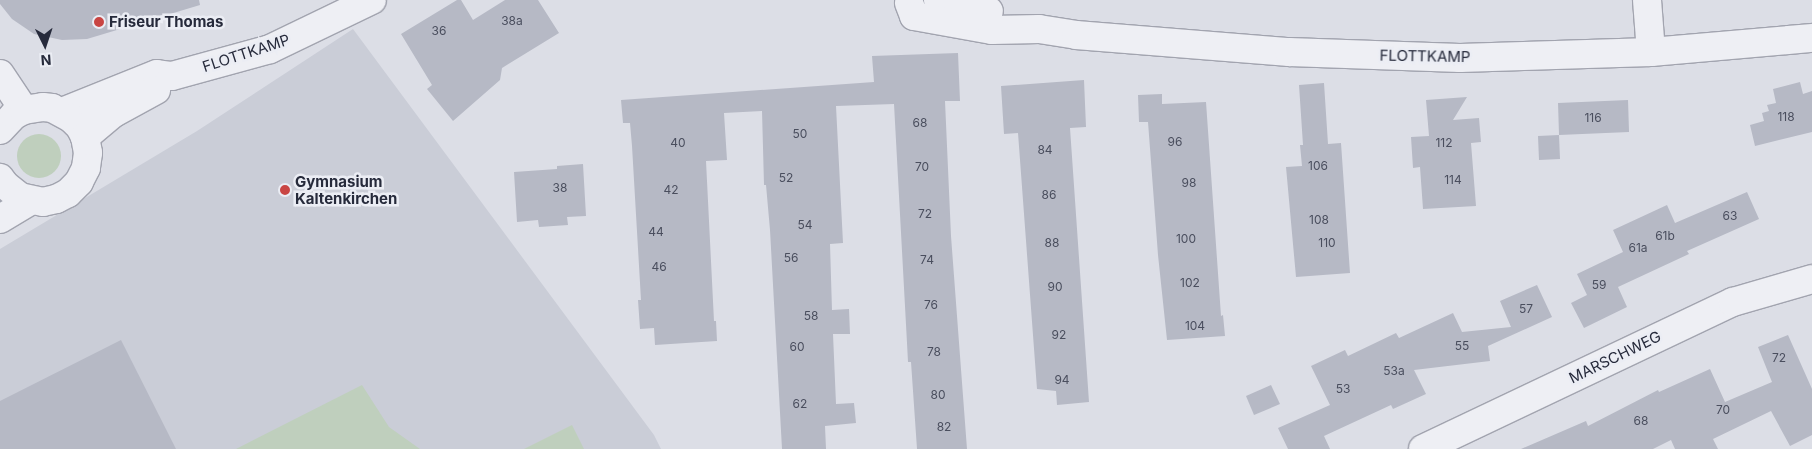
<!DOCTYPE html>
<style>
body{margin:0}
#map{position:relative;width:1812px;height:449px;overflow:hidden;background:#dcdee6;font-family:Inter,sans-serif}
div>[style]{position:absolute}
[style*='--x']{left:calc(var(--x)*1px);top:calc(var(--y)*1px);width:calc(var(--w)*1px);rotate:calc(var(--a)*1deg)}
.built>*{inset:0;background:#cacdd7}
.green>*{inset:0;background:#bfcfbd}
.round{border-radius:50%}
.building>*{inset:0;background:#b6b9c5}
.roads{filter:drop-shadow(1px 0 #a2a4af) drop-shadow(-1px 0 #a2a4af) drop-shadow(0 1px #a2a4af) drop-shadow(0 -1px #a2a4af)}
.minor>*{height:28px;margin:-14px;padding:0 14px;transform-origin:14px;border-radius:14px;background:#eeeff4}
.dots>*{width:14px;height:14px;translate:-50% -50%;box-sizing:border-box;border:2px solid #ebedf4;border-radius:50%}
span{translate:-50% -50%;white-space:nowrap;text-align:center;line-height:1.15;-webkit-text-stroke:5px #ebedf4;paint-order:stroke}
.number-label{font-size:12px;color:#4a4e5e}
.number-label span{-webkit-text-stroke-width:0}
.poi-label{font-size:15px;color:#262a3b;font-weight:700}
.left{translate:0 -50%;text-align:left}
.street-label{font-size:15px;color:#262a3b}
.north{position:absolute;left:20px;top:20px;width:50px;height:50px;-webkit-text-stroke:4px #ebedf4;paint-order:stroke;rotate:176deg;font-size:14px;font-weight:700;line-height:20px;text-align:center;color:#262a3b}
.north::after{content:'';display:block;margin:auto;width:18px;height:22px;background:#262a3b;clip-path:polygon(50% 0,100% 100%,50% 72%,0 100%)}
</style>
<div id="map">
<div class="built">
<i style="clip-path:polygon(353px 29px,654px 435px,661px 449px,0 449px,0 249px,197px 131px)"></i>
</div>
<div class="green">
<i class="round" style="left:17px;top:134px;width:44px;height:44px"></i>
<i style="clip-path:polygon(362px 385px,389px 427px,420px 449px,236px 449px)"></i>
<i style="clip-path:polygon(572px 425px,584px 449px,524px 449px)"></i>
</div>
<div class="building">
<i style="clip-path:polygon(0 0,199px 0,200px 5px,87px 39px,62px 40px,34px 34px,12px 19px,0 4px)"></i>
<i style="clip-path:polygon(457px 0,461px 0,473px 20px,505px 0,538px 0,559px 33px,502px 68px,500px 80px,453px 121px,427px 89px,432px 85px,401px 34px)"></i>
<i style="clip-path:polygon(958px 53px,960px 101px,945px 101px,951px 236px,967px 449px,917px 449px,911px 362px,908px 362px,907px 343px,894px 104px,836px 106px,843px 243px,830px 244px,832px 310px,849px 309px,850px 334px,833px 334px,836px 404px,854px 403px,856px 423px,825px 426px,826px 449px,782px 449px,770px 230px,766px 185px,764px 185px,762px 111px,724px 113px,727px 160px,706px 161px,714px 321px,716px 321px,717px 341px,655px 345px,654px 328px,640px 329px,638px 300px,641px 300px,632px 146px,630px 123px,623px 123px,621px 100px,874px 82px,872px 56px)"></i>
<i style="clip-path:polygon(1084px 80px,1086px 127px,1070px 128px,1089px 402px,1057px 405px,1056px 391px,1037px 389px,1018px 133px,1004px 134px,1001px 86px)"></i>
<i style="clip-path:polygon(1800px 82px,1803px 94px,1812px 91px,1812px 132px,1755px 146px,1750px 125px,1764px 121px,1762px 113px,1769px 111px,1767px 105px,1776px 103px,1773px 89px)"></i>
<i style="clip-path:polygon(1324px 83px,1328px 144px,1341px 143px,1350px 273px,1296px 277px,1286px 167px,1302px 166px,1300px 145px,1303px 145px,1299px 85px)"></i>
<i style="clip-path:polygon(1162px 94px,1162px 104px,1206px 102px,1221px 316px,1223px 315px,1225px 336px,1167px 340px,1158px 255px,1148px 122px,1139px 122px,1138px 95px)"></i>
<i style="clip-path:polygon(1467px 97px,1453px 120px,1479px 118px,1481px 142px,1471px 143px,1476px 206px,1423px 209px,1420px 167px,1413px 168px,1411px 137px,1429px 136px,1426px 100px)"></i>
<i style="clip-path:polygon(1628px 100px,1629px 132px,1559px 135px,1558px 103px)"></i>
<i style="clip-path:polygon(1559px 135px,1560px 159px,1539px 160px,1538px 136px)"></i>
<i style="clip-path:polygon(583px 164px,586px 216px,567px 217px,568px 225px,539px 227px,538px 220px,517px 222px,514px 172px,557px 169px,557px 166px)"></i>
<i style="clip-path:polygon(1747px 192px,1759px 219px,1687px 251px,1689px 254px,1618px 287px,1627px 307px,1584px 328px,1571px 303px,1587px 295px,1577px 274px,1623px 252px,1613px 230px,1667px 205px,1675px 223px)"></i>
<i style="clip-path:polygon(1537px 285px,1552px 317px,1488px 346px,1490px 361px,1414px 370px,1426px 394px,1393px 409px,1391px 405px,1324px 436px,1330px 449px,1288px 449px,1278px 428px,1330px 405px,1311px 366px,1345px 350px,1348px 356px,1396px 333px,1399px 338px,1453px 313px,1462px 332px,1511px 327px,1500px 301px)"></i>
<i style="clip-path:polygon(1788px 335px,1812px 389px,1812px 435px,1790px 446px,1771px 411px,1713px 439px,1718px 449px,1675px 449px,1671px 440px,1653px 449px,1521px 449px,1586px 421px,1588px 426px,1658px 390px,1659px 392px,1710px 369px,1725px 402px,1772px 382px,1758px 347px)"></i>
<i style="clip-path:polygon(121px 340px,176px 449px,0 449px,0 401px)"></i>
<i style="clip-path:polygon(1271px 385px,1280px 404px,1254px 415px,1246px 396px)"></i>
</div>
<div class="roads">
<div class="minor">
<i style="--x:938;--y:0;--w:52;--a:12.2"></i>
<i style="--x:1647;--y:0;--w:52;--a:85.6"></i>
<i style="--x:909;--y:3;--w:14;--a:69"></i>
<i style="--x:914;--y:16;--w:79;--a:10.2"></i>
<i style="--x:992;--y:30;--w:47;--a:-1.2"></i>
<i style="--x:1039;--y:29;--w:37;--a:9"></i>
<i style="--x:1076;--y:35;--w:214;--a:4.6"></i>
<i style="--x:1289;--y:52;--w:171;--a:2"></i>
<i style="--x:1460;--y:58;--w:191;--a:-1.8"></i>
<i style="--x:1651;--y:52;--w:162;--a:-5"></i>
<i style="--x:0;--y:74;--w:43;--a:56.3"></i>
<i style="--x:62;--y:112;--w:102;--a:-21.8"></i>
<i style="--x:157;--y:74;--w:15;--a:8"></i>
<i style="--x:172;--y:76;--w:102;--a:-15.4"></i>
<i style="--x:270;--y:49;--w:113;--a:-25.7"></i>
<i style="--x:0;--y:130;--w:21;--a:-47"></i>
<i style="--x:14;--y:115;--w:11;--a:-27"></i>
<i style="--x:24;--y:110;--w:19;--a:-9"></i>
<i style="--x:43;--y:107;--w:9;--a:6"></i>
<i style="--x:52;--y:108;--w:21;--a:28"></i>
<i style="--x:71;--y:118;--w:13;--a:45"></i>
<i style="--x:80;--y:127;--w:11;--a:63"></i>
<i style="--x:85;--y:137;--w:16;--a:79"></i>
<i style="--x:88;--y:153;--w:15;--a:98"></i>
<i style="--x:86;--y:168;--w:16;--a:117"></i>
<i style="--x:79;--y:182;--w:16;--a:135"></i>
<i style="--x:68;--y:193;--w:13;--a:153"></i>
<i style="--x:56;--y:199;--w:13;--a:167"></i>
<i style="--x:43;--y:202;--w:24;--a:-168"></i>
<i style="--x:20;--y:197;--w:19;--a:-141"></i>
<i style="--x:5;--y:185;--w:9;--a:-126"></i>
<i style="--x:85;--y:137;--w:38;--a:-40"></i>
<i style="--x:114;--y:113;--w:48;--a:-28.7"></i>
<i style="--x:0;--y:219;--w:35;--a:-31"></i>
<i style="--x:1423;--y:449;--w:343;--a:-25.4"></i>
<i style="--x:1733;--y:302;--w:82;--a:-16.2"></i>
</div>
</div>
<div class="dots">
<i style="left:99px;top:22px;background:#c94543"></i>
<i style="left:285px;top:190px;background:#c94543"></i>
</div>
<div class="number-label">
<span style="left:512px;top:21px">38a</span>
<span style="left:439px;top:31px">36</span>
<span style="left:1786px;top:117px">118</span>
<span style="left:1593px;top:118px">116</span>
<span style="left:920px;top:123px">68</span>
<span style="left:800px;top:134px">50</span>
<span style="left:1175px;top:142px">96</span>
<span style="left:678px;top:143px">40</span>
<span style="left:1444px;top:143px">112</span>
<span style="left:1045px;top:150px">84</span>
<span style="left:1318px;top:166px">106</span>
<span style="left:922px;top:167px">70</span>
<span style="left:786px;top:178px">52</span>
<span style="left:1453px;top:180px">114</span>
<span style="left:1189px;top:183px">98</span>
<span style="left:560px;top:188px">38</span>
<span style="left:671px;top:190px">42</span>
<span style="left:1049px;top:195px">86</span>
<span style="left:925px;top:214px">72</span>
<span style="left:1730px;top:216px">63</span>
<span style="left:1319px;top:220px">108</span>
<span style="left:805px;top:225px">54</span>
<span style="left:656px;top:232px">44</span>
<span style="left:1665px;top:236px">61b</span>
<span style="left:1186px;top:239px">100</span>
<span style="left:1052px;top:243px">88</span>
<span style="left:1327px;top:243px">110</span>
<span style="left:1638px;top:248px">61a</span>
<span style="left:791px;top:258px">56</span>
<span style="left:927px;top:260px">74</span>
<span style="left:659px;top:267px">46</span>
<span style="left:1190px;top:283px">102</span>
<span style="left:1599px;top:285px">59</span>
<span style="left:1055px;top:287px">90</span>
<span style="left:931px;top:305px">76</span>
<span style="left:1526px;top:309px">57</span>
<span style="left:811px;top:316px">58</span>
<span style="left:1195px;top:326px">104</span>
<span style="left:1059px;top:335px">92</span>
<span style="left:1462px;top:346px">55</span>
<span style="left:797px;top:347px">60</span>
<span style="left:934px;top:352px">78</span>
<span style="left:1779px;top:358px">72</span>
<span style="left:1394px;top:371px">53a</span>
<span style="left:1062px;top:380px">94</span>
<span style="left:1343px;top:389px">53</span>
<span style="left:938px;top:395px">80</span>
<span style="left:800px;top:404px">62</span>
<span style="left:1723px;top:410px">70</span>
<span style="left:1641px;top:421px">68</span>
<span style="left:944px;top:427px">82</span>
</div>
<div class="poi-label">
<span class="left" style="left:109px;top:22px">Friseur Thomas</span>
<span class="left" style="left:295px;top:190px">Gymnasium<br>Kaltenkirchen</span>
</div>
<div class="street-label">
<span style="left:246px;top:53px;rotate:-18deg">FLOTTKAMP</span>
<span style="left:1425px;top:56px;rotate:1deg">FLOTTKAMP</span>
<span style="left:1615px;top:357px;rotate:-26deg">MARSCHWEG</span>
</div>
<div class="north">N</div>
</div>
